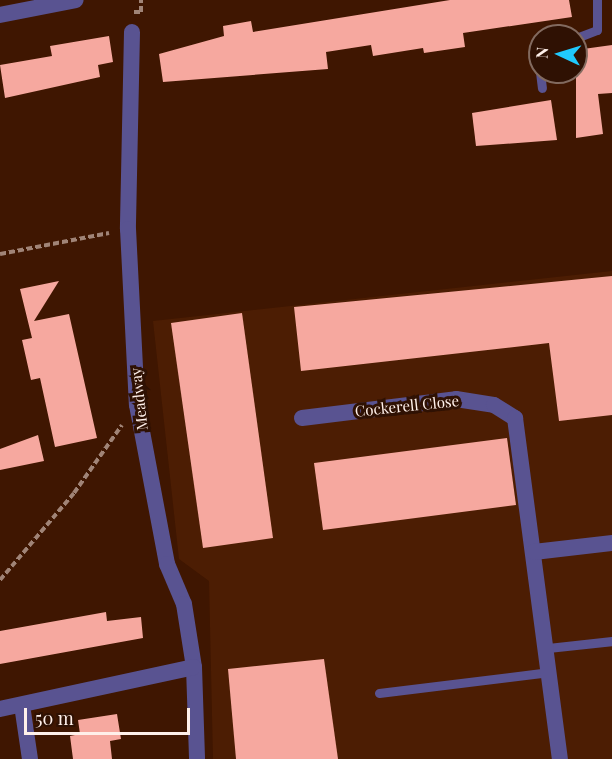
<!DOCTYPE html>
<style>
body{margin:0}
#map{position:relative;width:612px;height:759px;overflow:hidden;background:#3f1601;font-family:"Playfair Display",serif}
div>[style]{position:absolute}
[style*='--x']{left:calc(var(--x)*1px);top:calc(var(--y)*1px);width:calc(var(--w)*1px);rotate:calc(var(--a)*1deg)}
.built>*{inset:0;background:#4c1d03}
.building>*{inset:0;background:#f6a89f}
.path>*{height:4px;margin-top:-2px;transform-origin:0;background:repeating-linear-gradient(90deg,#a08477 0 6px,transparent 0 9px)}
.service>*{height:9px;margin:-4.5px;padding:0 4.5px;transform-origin:4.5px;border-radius:4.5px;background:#595391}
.minor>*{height:16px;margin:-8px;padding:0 8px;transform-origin:8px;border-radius:8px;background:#595391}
.tertiary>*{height:16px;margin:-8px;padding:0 8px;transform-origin:8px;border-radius:8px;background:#595391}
span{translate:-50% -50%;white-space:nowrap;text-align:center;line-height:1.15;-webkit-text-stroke:6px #2f1103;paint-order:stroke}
.street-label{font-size:15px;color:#fff0ea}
.north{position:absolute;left:528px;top:24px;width:60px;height:60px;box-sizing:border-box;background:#2f1103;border:2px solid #826a5f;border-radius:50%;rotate:274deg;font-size:16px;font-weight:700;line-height:24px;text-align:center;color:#fff0ea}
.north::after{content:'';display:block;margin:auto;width:21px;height:27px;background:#20c9fd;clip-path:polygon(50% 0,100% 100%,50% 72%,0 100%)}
.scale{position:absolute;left:24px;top:708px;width:166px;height:27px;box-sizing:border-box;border:3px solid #fff0ea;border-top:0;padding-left:8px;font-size:18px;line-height:21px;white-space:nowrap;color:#fff0ea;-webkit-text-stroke:4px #2f1103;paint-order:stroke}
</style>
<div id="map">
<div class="built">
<i style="clip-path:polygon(612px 271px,612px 759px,213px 759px,209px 581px,179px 559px,153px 321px)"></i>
</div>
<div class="building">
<i style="clip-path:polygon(450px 0,569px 0,572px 17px,463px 33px,465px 47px,424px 53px,423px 48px,373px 56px,371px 45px,326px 52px,328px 69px,163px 82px,159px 54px,224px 36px,223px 26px,251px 21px,253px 32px)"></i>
<i style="clip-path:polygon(109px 36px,113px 62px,98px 65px,100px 77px,5px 98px,0 65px,52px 56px,50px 46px)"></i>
<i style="clip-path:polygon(612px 45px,612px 93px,598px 94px,603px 134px,576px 138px,576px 50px)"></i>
<i style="clip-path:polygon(551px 100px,557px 140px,476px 146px,472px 113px)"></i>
<i style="clip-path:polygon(612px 276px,612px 415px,559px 421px,549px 343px,301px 371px,294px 307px)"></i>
<i style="clip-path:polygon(59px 281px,34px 321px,69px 314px,97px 438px,55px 447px,40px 378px,31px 380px,22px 340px,32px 338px,20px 289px)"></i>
<i style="clip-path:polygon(242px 313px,273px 538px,203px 548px,171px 323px)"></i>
<i style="clip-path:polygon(38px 435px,44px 461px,0 470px,0 449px)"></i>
<i style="clip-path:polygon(507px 438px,516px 505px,323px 530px,314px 463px)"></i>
<i style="clip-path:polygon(106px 612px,107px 621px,141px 617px,143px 638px,0 664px,0 631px)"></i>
<i style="clip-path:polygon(324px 659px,338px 759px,236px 759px,228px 669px)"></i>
<i style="clip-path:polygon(117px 714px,121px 739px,110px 741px,112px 759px,73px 759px,70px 736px,80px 734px,78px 720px)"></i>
</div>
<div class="path">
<i style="--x:134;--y:12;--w:7;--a:0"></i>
<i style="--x:141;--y:12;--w:12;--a:-90"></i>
<i style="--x:0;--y:254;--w:111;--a:-10.9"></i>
<i style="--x:0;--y:580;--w:114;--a:-49.6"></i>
<i style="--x:74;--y:493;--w:83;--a:-54.8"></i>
</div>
<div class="service">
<i style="--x:576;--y:38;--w:22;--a:-21"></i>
<i style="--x:597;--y:30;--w:30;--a:-90"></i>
<i style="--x:540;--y:72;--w:16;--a:83"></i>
<i style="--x:548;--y:648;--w:64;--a:-6.2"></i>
<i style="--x:379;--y:693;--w:172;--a:-7"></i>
</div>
<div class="minor">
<i style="--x:132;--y:32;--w:197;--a:91.2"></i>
<i style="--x:128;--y:229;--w:176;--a:87.1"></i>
<i style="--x:137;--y:405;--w:162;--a:79.3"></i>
<i style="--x:167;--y:564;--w:43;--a:67"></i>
<i style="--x:184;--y:604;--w:64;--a:81"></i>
<i style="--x:194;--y:667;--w:92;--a:88.1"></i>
<i style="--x:302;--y:418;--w:155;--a:-7"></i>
<i style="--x:456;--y:399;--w:38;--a:9"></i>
<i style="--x:494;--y:405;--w:25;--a:32"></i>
<i style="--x:515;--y:418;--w:344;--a:82.5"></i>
<i style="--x:534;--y:552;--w:79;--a:-6.6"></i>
<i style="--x:22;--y:705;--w:55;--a:81.6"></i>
<i style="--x:0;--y:709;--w:198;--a:-12.2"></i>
</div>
<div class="tertiary">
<i style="--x:0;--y:15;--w:77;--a:-11.2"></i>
</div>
<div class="street-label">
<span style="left:139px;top:399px;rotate:-96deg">Meadway</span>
<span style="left:407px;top:406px;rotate:-6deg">Cockerell Close</span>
</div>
<div class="north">N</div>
<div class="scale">50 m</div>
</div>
